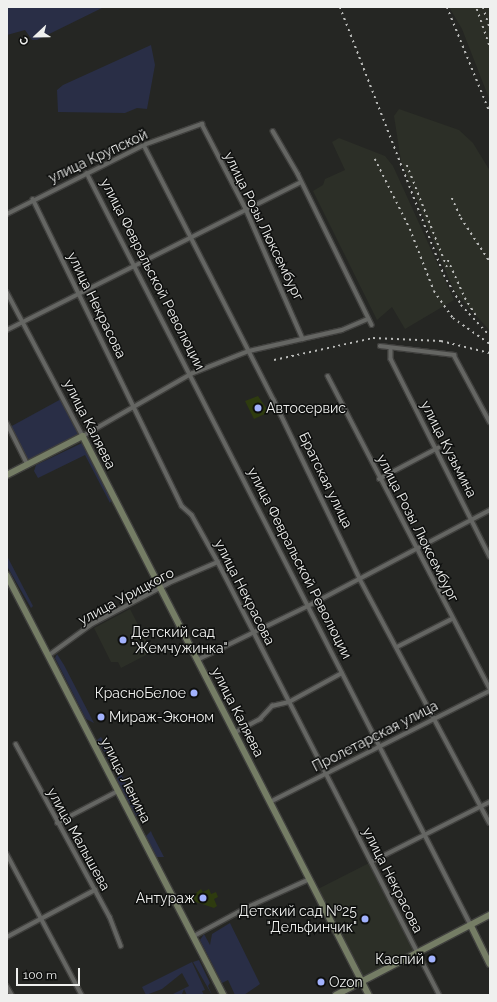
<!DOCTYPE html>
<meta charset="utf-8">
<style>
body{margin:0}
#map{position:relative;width:497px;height:1002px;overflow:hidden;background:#252623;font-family:Raleway,sans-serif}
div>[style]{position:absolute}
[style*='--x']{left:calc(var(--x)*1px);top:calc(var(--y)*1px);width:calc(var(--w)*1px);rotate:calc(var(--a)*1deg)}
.built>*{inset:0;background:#2c2f27}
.green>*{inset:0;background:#292e46}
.building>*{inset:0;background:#2e3b0f}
.roads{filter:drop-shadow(1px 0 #40403e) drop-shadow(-1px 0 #40403e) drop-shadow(0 1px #40403e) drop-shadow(0 -1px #40403e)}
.street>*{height:3.5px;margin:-1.75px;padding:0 1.75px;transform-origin:1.75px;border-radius:1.75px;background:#656663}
.secondary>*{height:5.5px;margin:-2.75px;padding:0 2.75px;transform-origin:2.75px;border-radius:2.75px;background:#757d65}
.rail>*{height:1.5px;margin-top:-0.75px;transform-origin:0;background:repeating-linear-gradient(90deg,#babbb9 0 2px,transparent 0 6px)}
.dots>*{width:11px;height:11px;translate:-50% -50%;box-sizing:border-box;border:2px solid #0e0f0e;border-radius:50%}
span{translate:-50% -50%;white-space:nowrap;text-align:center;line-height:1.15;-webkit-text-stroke:3px #0e0f0e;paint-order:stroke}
.street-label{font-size:14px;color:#eff0ee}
.poi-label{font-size:14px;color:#eff0ee}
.left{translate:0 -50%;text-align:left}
.right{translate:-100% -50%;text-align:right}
.frame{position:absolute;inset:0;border:8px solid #eff0ee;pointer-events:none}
.north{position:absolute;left:16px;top:16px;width:40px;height:40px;-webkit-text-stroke:3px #0e0f0e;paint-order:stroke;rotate:248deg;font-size:11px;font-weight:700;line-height:16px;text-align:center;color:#eff0ee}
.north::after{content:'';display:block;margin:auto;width:14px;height:18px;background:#eff0ee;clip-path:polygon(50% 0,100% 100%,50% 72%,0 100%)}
.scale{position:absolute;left:16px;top:968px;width:64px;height:18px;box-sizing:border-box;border:2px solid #eff0ee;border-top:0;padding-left:5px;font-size:12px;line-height:14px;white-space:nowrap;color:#eff0ee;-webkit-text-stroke:3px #0e0f0e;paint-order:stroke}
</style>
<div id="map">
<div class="built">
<i style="clip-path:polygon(449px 7px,490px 7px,490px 101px,462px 29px)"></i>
<i style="clip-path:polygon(399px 109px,459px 130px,473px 143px,490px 171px,490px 331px,454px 291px,449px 279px,401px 161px,394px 116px)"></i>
<i style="clip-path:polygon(339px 138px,385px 156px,393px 166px,454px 300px,405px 329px,392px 307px,377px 320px,313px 191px,323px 185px,325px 179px,345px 170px,332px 142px)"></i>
<i style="clip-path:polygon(130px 609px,152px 652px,121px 668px,118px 662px,111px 662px,94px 628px)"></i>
<i style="clip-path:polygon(371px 862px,418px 953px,363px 981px,316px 890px)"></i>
</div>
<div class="green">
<i style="clip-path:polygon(7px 7px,104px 7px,37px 40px,32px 40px,25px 30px,7px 35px)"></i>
<i style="clip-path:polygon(151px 45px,155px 65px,147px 109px,137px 108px,125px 113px,58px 112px,57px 90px,63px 85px)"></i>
<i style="clip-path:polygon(63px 398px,78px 434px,28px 461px,10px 427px)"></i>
<i style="clip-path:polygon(82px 443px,112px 499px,110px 503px,85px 455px,38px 478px,34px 471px,36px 465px)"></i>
<i style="clip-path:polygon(7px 556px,33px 606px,31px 608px,7px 566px)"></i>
<i style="clip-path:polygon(57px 654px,64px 665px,94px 723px,86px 719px,55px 658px)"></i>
<i style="clip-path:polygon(101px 737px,118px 768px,115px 770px,97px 740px)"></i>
<i style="clip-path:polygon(119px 770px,144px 818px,136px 816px,117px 780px)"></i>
<i style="clip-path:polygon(151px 831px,152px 834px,164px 857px,157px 857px,146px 836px)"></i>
<i style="clip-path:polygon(230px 923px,260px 984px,244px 995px,235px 995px,228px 980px,222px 983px,200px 940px,204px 934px,210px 945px,212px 934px)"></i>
<i style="clip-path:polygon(199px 960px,210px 983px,208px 986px,212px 995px,193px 962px)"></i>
<i style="clip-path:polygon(192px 962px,205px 990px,202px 991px,204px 995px,187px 995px,184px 989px,182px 994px,185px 995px,171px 995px,189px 986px,182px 973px,162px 989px,146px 995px,142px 987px)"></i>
</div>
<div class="building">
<i style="clip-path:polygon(258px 396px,269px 412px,254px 419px,245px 401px)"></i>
<i style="clip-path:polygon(201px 889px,203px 892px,209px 889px,211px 894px,216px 892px,218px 897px,214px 899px,217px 906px,214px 908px,193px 901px,191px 897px)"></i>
</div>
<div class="roads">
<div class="street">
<i style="--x:273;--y:131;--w:50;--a:59.8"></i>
<i style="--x:298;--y:174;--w:168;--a:63.9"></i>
<i style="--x:144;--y:145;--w:286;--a:63"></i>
<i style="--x:274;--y:400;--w:199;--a:64.3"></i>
<i style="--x:360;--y:579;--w:276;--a:62"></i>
<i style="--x:87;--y:173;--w:844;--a:62.95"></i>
<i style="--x:33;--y:199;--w:341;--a:64.1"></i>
<i style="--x:182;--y:506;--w:13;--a:42"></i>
<i style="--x:192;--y:515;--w:54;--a:61"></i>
<i style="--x:218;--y:562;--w:487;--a:62.9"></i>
<i style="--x:7;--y:214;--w:153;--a:-26.7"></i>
<i style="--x:144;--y:145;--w:62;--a:-19.9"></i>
<i style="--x:202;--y:124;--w:96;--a:62.6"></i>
<i style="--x:246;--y:209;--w:142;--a:66.3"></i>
<i style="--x:7;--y:292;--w:163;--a:62.2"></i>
<i style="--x:83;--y:436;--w:125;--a:-29.9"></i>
<i style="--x:191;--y:374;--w:62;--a:-21.6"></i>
<i style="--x:249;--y:351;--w:95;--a:-12.7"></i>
<i style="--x:342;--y:330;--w:28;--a:-23"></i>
<i style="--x:7;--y:330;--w:329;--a:-26.7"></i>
<i style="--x:380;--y:346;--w:75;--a:6.9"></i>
<i style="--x:454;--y:355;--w:76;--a:61.8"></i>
<i style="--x:391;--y:350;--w:9;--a:90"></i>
<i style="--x:391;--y:359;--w:221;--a:63.4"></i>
<i style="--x:328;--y:376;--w:352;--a:62.6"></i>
<i style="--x:7;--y:423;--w:47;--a:63.4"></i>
<i style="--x:379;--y:479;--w:67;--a:-27.7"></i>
<i style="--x:397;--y:647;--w:62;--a:-27"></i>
<i style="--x:48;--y:656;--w:54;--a:-36"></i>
<i style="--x:92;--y:624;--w:87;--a:-28"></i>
<i style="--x:169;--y:583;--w:53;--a:-23.2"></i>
<i style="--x:197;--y:660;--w:123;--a:-25.9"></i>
<i style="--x:308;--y:606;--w:206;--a:-27.8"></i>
<i style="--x:234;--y:733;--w:30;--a:-28"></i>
<i style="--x:260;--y:719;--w:18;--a:-47"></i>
<i style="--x:272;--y:706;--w:17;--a:-13"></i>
<i style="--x:289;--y:702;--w:60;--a:-28.7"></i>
<i style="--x:16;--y:744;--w:197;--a:61.5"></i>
<i style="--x:110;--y:917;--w:31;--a:69"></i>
<i style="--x:270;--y:802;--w:246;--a:-26.8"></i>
<i style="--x:57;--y:823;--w:69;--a:-27.7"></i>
<i style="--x:7;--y:854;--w:160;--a:62"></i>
<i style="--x:371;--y:862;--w:133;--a:-26.8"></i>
<i style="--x:194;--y:936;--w:59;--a:-28.3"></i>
<i style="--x:246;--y:908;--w:70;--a:-24.4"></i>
<i style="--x:7;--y:937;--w:100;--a:-28.1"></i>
<i style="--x:7;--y:986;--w:10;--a:61"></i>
</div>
<div class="secondary">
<i style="--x:7;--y:475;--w:85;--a:-27.2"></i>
<i style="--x:83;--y:436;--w:628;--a:62.9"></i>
<i style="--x:7;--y:575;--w:473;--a:62.7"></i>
<i style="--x:471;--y:925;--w:43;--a:64"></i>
<i style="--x:336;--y:995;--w:174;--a:-27.5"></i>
</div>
</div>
<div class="rail">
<i style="--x:340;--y:7;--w:287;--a:68.8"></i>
<i style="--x:444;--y:275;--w:34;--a:60"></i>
<i style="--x:461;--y:305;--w:42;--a:46.9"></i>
<i style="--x:447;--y:7;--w:114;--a:67.9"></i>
<i style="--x:483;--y:7;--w:23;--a:72"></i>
<i style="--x:477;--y:9;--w:40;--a:71.1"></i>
<i style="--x:375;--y:159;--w:78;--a:63.4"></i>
<i style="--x:410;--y:229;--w:66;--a:68.8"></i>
<i style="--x:434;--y:291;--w:33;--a:55"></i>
<i style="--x:453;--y:318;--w:45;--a:35.1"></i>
<i style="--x:407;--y:165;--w:110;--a:68.6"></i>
<i style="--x:452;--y:198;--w:22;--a:66"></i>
<i style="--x:461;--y:218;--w:53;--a:56.6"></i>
<i style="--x:448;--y:260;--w:42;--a:65.9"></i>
<i style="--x:465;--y:298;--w:22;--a:58"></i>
<i style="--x:274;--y:360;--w:101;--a:-12.5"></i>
<i style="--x:373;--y:338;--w:68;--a:2.5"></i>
<i style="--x:441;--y:341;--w:50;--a:13.8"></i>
</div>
<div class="dots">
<i style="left:258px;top:408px;background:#a2b2fd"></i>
<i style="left:123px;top:640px;background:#a2b2fd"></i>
<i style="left:194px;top:693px;background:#a2b2fd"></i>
<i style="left:101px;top:717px;background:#a2b2fd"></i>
<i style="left:203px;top:898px;background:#a2b2fd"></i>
<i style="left:365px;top:919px;background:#a2b2fd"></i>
<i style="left:432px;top:959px;background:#a2b2fd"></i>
<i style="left:321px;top:982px;background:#a2b2fd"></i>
</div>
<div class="street-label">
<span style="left:98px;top:156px;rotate:-25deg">улица Крупской</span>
<span style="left:264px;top:226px;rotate:64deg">улица Розы Люксембург</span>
<span style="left:153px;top:274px;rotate:63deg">улица Февральской Революции</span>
<span style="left:97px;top:305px;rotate:64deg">улица Некрасова</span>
<span style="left:90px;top:424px;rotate:63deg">улица Каляева</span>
<span style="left:449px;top:449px;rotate:63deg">улица Кузьмина</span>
<span style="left:326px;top:480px;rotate:64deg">Братская улица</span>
<span style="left:418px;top:528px;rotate:63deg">улица Розы Люксембург</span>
<span style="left:300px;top:563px;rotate:63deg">улица Февральской Революции</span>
<span style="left:245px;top:592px;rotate:63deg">улица Некрасова</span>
<span style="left:126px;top:596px;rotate:-28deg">улица Урицкого</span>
<span style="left:238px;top:712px;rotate:63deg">улица Каляева</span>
<span style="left:375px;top:736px;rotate:-27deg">Пролетарская улица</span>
<span style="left:126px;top:780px;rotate:63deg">улица Ленина</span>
<span style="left:79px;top:839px;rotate:61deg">улица Малышева</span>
<span style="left:393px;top:880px;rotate:63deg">улица Некрасова</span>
</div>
<div class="poi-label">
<span class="left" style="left:266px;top:408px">Автосервис</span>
<span class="left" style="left:131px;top:640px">Детский сад<br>"Жемчужинка"</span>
<span class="right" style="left:186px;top:693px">КрасноБелое</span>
<span class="left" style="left:109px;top:717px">Мираж-Эконом</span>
<span class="right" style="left:195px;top:898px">Антураж</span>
<span class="right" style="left:357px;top:919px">Детский сад №25<br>"Дельфинчик"</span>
<span class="right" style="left:424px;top:959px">Каспий</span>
<span class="left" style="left:329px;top:982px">Ozon</span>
</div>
<div class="frame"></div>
<div class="north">С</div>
<div class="scale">100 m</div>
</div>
